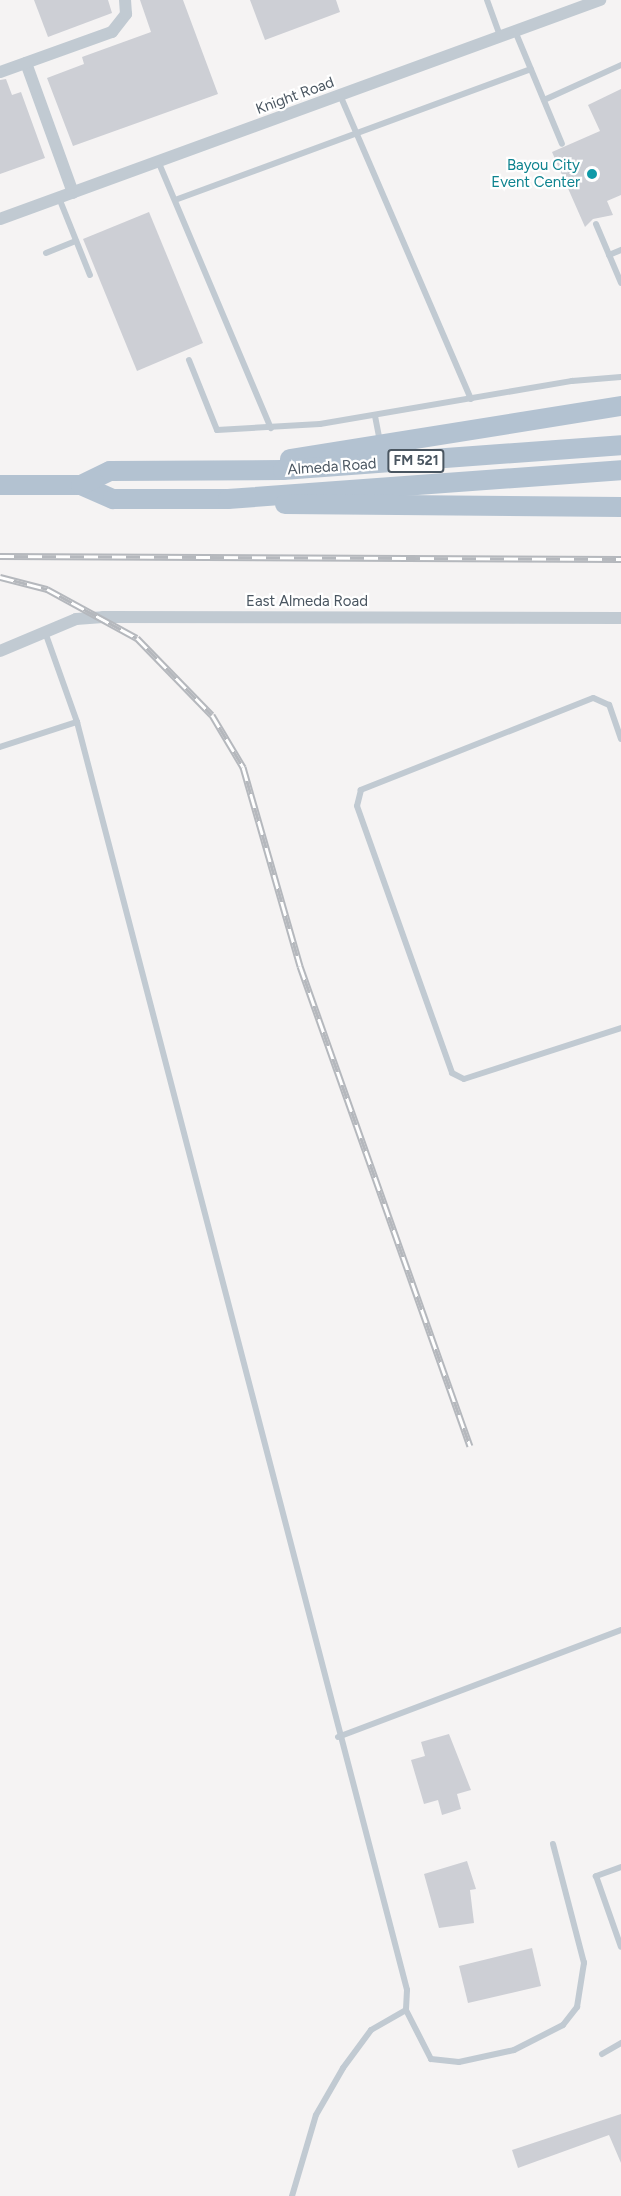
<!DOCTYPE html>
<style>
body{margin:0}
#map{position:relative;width:621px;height:2196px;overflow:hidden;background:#f5f3f3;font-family:Figtree,sans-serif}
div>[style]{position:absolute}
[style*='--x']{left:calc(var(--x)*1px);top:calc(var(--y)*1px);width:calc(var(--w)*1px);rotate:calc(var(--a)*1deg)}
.building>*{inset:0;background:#cdcfd5}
.service>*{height:6px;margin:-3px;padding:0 3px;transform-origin:3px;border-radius:3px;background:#c1cad2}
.minor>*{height:12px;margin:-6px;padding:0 6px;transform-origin:6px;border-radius:6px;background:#c1cad2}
.primary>*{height:20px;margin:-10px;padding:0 10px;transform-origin:10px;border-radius:10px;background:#b3c2d1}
.rail>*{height:7px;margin-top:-3.5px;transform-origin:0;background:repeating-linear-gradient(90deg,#fff 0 14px,#b5b8bd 0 28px);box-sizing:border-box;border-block:2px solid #b5b8bd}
.dots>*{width:16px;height:16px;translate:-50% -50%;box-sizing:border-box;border:3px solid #fff;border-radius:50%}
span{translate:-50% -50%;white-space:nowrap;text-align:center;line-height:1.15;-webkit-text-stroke:4.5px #fff;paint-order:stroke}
.shield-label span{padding:2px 4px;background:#fff;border:2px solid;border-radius:4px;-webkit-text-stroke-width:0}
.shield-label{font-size:14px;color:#4a5661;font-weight:700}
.street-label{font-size:15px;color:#4a5661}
.culture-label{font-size:15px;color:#0d838f}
.right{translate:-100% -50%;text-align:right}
</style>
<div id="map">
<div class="building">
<i style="clip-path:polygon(34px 0,108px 0,112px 13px,48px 37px)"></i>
<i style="clip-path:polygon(140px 0,183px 0,218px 94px,73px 146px,47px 78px,84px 64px,82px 57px,151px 32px)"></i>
<i style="clip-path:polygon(250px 0,336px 0,340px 12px,265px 40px)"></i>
<i style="clip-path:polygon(6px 79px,12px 95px,21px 92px,45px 158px,0 174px,0 80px)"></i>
<i style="clip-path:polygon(621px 89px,621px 195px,607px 201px,613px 215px,593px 219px,585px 227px,552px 152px,600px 131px,588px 105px)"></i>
<i style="clip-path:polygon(149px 212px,203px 343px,137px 371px,83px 239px)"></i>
<i style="clip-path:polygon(449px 1734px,471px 1790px,457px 1794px,461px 1809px,442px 1815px,438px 1800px,424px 1804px,411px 1760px,425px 1756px,421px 1742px)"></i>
<i style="clip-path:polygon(467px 1861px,476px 1889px,470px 1890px,474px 1923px,439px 1928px,424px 1874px)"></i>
<i style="clip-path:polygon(532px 1948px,541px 1986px,468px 2003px,459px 1966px)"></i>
<i style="clip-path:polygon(621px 2114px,621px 2163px,609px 2135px,518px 2168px,512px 2150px)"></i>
</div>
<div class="service">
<i style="--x:487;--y:0;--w:38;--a:70"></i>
<i style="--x:515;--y:31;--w:122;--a:67.4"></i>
<i style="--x:340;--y:95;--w:331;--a:66.7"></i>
<i style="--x:544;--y:100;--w:85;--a:-24.4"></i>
<i style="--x:158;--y:161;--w:290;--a:67.1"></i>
<i style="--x:59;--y:198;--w:83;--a:68.1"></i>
<i style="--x:175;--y:200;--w:379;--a:-20.2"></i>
<i style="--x:596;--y:224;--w:64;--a:67"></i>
<i style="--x:46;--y:253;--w:32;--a:-22"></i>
<i style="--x:609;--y:255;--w:13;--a:-23"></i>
<i style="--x:189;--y:360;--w:75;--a:68.2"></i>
<i style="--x:217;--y:430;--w:103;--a:-3.3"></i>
<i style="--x:320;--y:424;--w:256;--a:-9.7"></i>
<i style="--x:572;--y:381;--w:49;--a:-4.7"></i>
<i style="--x:375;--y:416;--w:26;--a:79"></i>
<i style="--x:45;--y:632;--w:96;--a:70.4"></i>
<i style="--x:77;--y:722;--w:1310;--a:75.41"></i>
<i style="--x:407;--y:1990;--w:20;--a:93"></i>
<i style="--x:406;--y:2010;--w:55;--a:63"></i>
<i style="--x:431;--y:2059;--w:28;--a:6"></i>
<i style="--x:459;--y:2062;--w:56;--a:-12.3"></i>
<i style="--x:514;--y:2050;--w:55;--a:-27"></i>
<i style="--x:563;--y:2025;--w:23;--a:-52"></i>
<i style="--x:577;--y:2007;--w:45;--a:-81"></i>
<i style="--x:584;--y:1963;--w:123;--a:-104.6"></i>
<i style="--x:621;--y:739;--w:36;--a:-109"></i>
<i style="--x:609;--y:705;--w:17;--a:-156"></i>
<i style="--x:593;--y:698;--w:250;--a:158.4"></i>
<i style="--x:361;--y:790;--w:16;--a:104"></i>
<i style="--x:357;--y:806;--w:283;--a:70.4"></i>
<i style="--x:452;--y:1073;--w:13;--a:27"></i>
<i style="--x:464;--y:1079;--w:165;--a:-18"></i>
<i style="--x:0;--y:747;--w:81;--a:-18"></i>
<i style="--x:338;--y:1737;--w:303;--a:-20.7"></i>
<i style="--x:621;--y:1867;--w:27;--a:160"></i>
<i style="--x:596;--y:1876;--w:75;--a:70.6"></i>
<i style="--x:602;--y:2054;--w:22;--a:-30"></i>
<i style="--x:292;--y:2196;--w:84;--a:-73.5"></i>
<i style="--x:316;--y:2115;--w:54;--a:-60.1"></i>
<i style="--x:343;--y:2068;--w:47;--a:-53.6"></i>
<i style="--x:371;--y:2030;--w:40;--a:-29.7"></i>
</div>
<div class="minor">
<i style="--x:26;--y:63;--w:138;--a:70.1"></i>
<i style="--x:0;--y:72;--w:119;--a:-19.7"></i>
<i style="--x:112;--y:32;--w:23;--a:-52"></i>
<i style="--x:126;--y:14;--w:14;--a:-94"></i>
<i style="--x:0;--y:219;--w:639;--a:-20.05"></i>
<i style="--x:0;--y:651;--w:82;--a:-22.8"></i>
<i style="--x:76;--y:619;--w:27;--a:-4"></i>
<i style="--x:103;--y:617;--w:518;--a:0.11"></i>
</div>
<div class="primary">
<i style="--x:290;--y:459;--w:335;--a:-9.1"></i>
<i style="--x:0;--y:485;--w:81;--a:0"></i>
<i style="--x:81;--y:485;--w:35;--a:24"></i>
<i style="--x:113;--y:499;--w:115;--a:0"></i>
<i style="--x:228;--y:499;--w:394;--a:-4.2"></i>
<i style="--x:81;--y:485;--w:32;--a:-26"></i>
<i style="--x:110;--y:471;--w:173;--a:-0.3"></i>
<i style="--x:283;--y:470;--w:339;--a:-4.2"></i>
<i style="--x:285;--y:504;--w:336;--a:0.5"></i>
</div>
<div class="rail">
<i style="--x:0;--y:556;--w:621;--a:0.28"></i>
<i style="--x:0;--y:577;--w:49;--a:14.3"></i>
<i style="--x:47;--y:589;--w:102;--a:28.6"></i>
<i style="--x:137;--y:638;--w:107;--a:45.8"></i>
<i style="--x:212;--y:715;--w:61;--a:59.2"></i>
<i style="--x:243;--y:767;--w:207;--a:74"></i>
<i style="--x:300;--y:966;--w:509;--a:70.5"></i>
</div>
<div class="dots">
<i style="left:592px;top:174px;background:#0f9aa8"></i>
</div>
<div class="shield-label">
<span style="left:416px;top:461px">FM 521</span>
</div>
<div class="street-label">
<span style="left:295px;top:96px;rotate:-20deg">Knight Road</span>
<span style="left:332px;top:467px;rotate:-4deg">Almeda Road</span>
<span style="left:307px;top:602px">East Almeda Road</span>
</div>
<div class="culture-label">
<span class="right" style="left:580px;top:174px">Bayou City<br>Event Center</span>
</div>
</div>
